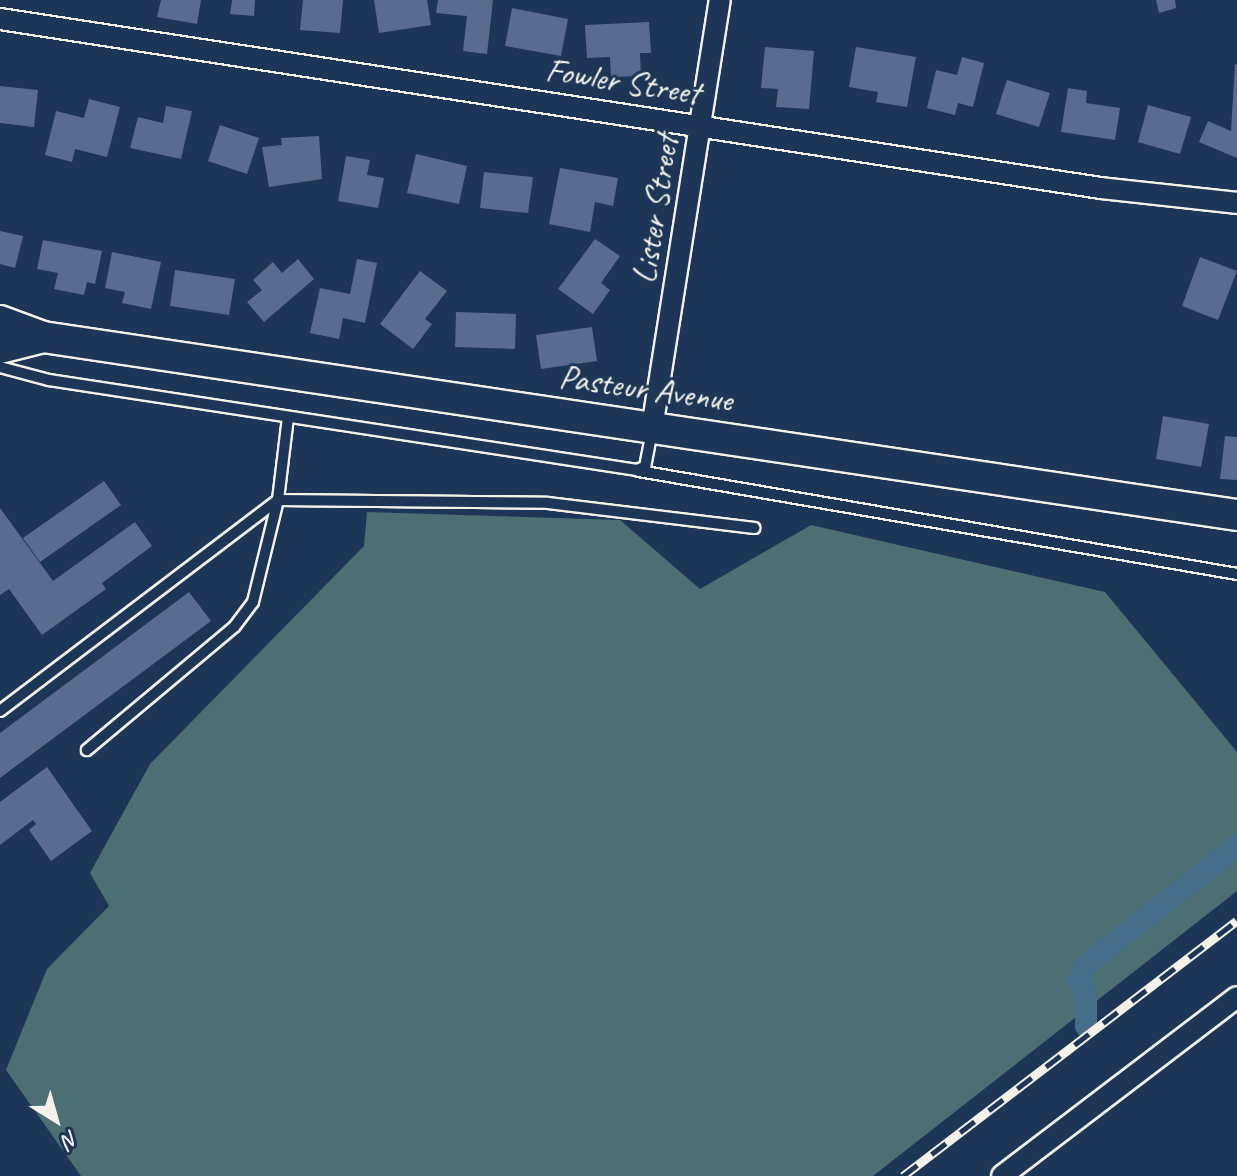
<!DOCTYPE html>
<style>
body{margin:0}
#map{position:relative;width:1237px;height:1176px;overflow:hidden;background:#1d3557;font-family:Caveat,sans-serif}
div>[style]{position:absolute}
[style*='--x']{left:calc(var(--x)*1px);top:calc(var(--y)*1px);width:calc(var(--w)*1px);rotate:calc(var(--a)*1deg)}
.green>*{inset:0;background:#4b6f72}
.canal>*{height:22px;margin:-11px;padding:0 11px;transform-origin:11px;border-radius:11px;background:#446e8a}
.building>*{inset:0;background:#596b8f}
.roads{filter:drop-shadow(2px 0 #f4f1e8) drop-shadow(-2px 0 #f4f1e8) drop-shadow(0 2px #f4f1e8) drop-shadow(0 -2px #f4f1e8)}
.lane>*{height:10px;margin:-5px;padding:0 5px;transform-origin:5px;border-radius:5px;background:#1d3557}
.street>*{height:20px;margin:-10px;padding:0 10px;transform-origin:10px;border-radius:10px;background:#1d3557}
.secondary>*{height:30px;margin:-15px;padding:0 15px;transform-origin:15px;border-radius:15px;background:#1d3557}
.rail>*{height:9px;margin-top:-4.5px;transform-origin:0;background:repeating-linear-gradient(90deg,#1d3557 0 18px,#f4f1e8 0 36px);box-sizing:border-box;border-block:2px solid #f4f1e8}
span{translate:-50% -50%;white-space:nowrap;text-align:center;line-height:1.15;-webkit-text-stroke:6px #1d3557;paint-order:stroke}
.street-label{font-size:34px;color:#f4f1e8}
.north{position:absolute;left:16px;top:1080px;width:80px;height:80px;-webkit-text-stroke:6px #1d3557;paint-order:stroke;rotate:143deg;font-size:22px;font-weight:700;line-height:32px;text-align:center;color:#f4f1e8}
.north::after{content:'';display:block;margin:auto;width:28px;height:36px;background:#f4f1e8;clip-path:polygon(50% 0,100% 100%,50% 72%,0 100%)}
</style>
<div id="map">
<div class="green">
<i style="clip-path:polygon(367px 512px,620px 520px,700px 589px,811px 525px,1105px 592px,1237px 752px,1237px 891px,873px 1176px,81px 1176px,6px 1070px,47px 969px,109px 906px,90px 873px,150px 764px,364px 546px)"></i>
</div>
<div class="canal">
<i style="--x:1086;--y:1026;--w:33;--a:-90"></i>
<i style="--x:1086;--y:993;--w:14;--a:-120"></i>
<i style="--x:1079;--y:981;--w:17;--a:-66"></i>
<i style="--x:1086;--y:965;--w:192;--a:-38.2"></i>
</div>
<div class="building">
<i style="clip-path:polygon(161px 0,201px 0,197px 24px,157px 17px)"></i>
<i style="clip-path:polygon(232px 0,255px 0,254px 16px,230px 14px)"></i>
<i style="clip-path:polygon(303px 0,343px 0,340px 33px,300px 30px)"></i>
<i style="clip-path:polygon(374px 0,427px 0,431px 25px,379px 33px)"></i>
<i style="clip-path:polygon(438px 0,493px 0,487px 54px,463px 51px,467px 16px,436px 13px)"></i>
<i style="clip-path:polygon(1156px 0,1175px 0,1176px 8px,1159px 13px)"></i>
<i style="clip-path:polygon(512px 8px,568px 19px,561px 56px,505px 46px)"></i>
<i style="clip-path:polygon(649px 22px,651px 53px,640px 53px,641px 76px,611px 77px,610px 57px,587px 58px,585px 25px)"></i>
<i style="clip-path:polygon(765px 47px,814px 51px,809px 109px,776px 107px,778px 89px,761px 88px)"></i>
<i style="clip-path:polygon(856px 47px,916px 57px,907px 107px,876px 102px,878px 92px,849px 87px)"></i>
<i style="clip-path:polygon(962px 57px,984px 63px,973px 107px,958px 103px,955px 115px,927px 108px,936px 70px,957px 75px)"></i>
<i style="clip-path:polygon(1235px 64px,1237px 65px,1237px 158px,1199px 142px,1208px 121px,1231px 131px)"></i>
<i style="clip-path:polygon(1007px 80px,1050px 93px,1039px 127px,996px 114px)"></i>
<i style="clip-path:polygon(0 86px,38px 90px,34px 127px,0 123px)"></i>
<i style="clip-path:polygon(1068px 88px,1087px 91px,1086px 103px,1120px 108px,1115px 140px,1061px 132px)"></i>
<i style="clip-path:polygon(89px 99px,120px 107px,107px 157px,75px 149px,72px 162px,45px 155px,56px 111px,84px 118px)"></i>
<i style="clip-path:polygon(1148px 105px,1191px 117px,1180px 154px,1138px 142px)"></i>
<i style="clip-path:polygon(166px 106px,192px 111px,181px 159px,130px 148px,138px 117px,163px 123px)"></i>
<i style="clip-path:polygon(220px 125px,259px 138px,247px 174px,208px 161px)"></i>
<i style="clip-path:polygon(319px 136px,322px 179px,269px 187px,262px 147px,282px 145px,281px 138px)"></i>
<i style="clip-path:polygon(416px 154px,467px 166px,459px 204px,407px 193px)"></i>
<i style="clip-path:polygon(346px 156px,370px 160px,367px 175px,384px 178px,378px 208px,338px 201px)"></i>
<i style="clip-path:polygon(560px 168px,618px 178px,613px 206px,595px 202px,590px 232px,549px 224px)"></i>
<i style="clip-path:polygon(484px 172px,533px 177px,528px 213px,480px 208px)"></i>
<i style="clip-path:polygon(0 231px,23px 236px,15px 268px,0 264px)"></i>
<i style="clip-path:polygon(595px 239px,620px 256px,601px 283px,610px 290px,593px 314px,558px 289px)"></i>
<i style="clip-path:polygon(43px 240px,102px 251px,95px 284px,87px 282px,84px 295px,54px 289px,58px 273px,37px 269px)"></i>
<i style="clip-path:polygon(112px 252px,161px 262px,151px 309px,122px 303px,125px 292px,105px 288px)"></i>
<i style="clip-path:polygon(1200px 257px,1237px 271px,1218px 320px,1182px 306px)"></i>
<i style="clip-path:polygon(298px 259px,314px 279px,264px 322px,247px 302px,262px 290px,253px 280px,273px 262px,282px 273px)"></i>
<i style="clip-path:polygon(357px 259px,377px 263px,365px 323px,343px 318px,339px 339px,310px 333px,320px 288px,350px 294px)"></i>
<i style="clip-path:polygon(175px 270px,235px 279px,229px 315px,170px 306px)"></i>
<i style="clip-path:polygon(420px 271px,447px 291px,425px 319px,432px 324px,413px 349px,380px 324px)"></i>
<i style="clip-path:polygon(456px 312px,516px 314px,515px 349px,455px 347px)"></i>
<i style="clip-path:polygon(592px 327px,597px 361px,541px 369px,536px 335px)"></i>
<i style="clip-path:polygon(1163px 416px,1209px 424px,1201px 467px,1156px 459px)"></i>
<i style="clip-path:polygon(1225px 436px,1237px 437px,1237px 480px,1220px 479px)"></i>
<i style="clip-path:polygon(104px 481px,121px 505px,40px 562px,23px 538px)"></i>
<i style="clip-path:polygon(0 508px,53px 581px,135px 522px,152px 546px,102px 583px,106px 589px,42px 635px,9px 589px,0 595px)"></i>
<i style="clip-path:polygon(189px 592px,211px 621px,0 778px,0 733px)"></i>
<i style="clip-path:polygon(47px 767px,92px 831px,51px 861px,29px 830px,36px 824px,33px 820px,0 845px,0 802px)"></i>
</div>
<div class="roads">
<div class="lane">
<i style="--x:0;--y:367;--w:51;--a:14.9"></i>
<i style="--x:49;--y:380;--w:595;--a:8.7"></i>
<i style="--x:637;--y:470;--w:9;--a:-21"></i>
<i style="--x:645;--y:467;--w:38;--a:-79"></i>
<i style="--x:288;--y:417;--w:84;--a:96.9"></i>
<i style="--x:278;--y:500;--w:270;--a:0.6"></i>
<i style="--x:548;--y:503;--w:208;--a:6.9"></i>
<i style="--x:639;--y:471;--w:607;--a:9.77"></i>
<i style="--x:0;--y:711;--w:349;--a:-37.2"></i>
<i style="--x:278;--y:500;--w:105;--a:103.8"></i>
<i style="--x:253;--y:602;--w:31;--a:127"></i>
<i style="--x:234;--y:627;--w:192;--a:140.1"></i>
</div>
<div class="street">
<i style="--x:0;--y:19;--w:1113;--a:8.73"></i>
<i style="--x:1100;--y:188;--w:138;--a:6.2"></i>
<i style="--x:652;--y:428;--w:433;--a:-81"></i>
<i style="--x:1002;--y:1176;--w:295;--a:-37.3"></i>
</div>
<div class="secondary">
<i style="--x:0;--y:321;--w:46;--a:20.4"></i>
<i style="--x:43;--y:337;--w:1207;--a:8.48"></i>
<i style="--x:0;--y:348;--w:44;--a:-14.3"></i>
</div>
</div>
<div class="rail">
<i style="--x:903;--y:1176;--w:420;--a:-37.4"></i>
</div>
<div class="street-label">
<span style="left:623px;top:81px;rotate:9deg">Fowler Street</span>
<span style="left:655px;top:209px;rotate:-81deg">Lister Street</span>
<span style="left:646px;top:388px;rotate:8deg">Pasteur Avenue</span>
</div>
<div class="north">N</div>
</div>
